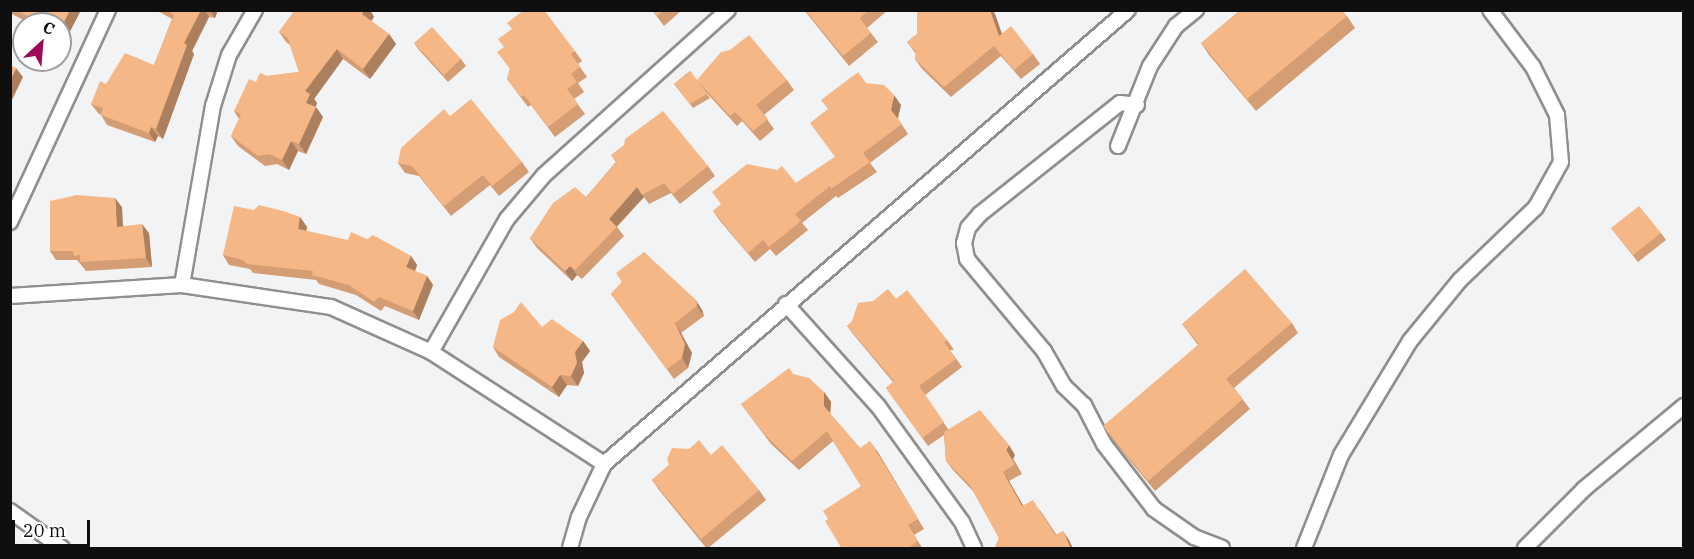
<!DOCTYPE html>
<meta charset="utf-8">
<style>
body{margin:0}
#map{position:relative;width:1694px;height:559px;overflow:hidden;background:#f2f3f4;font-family:"IBM Plex Serif",serif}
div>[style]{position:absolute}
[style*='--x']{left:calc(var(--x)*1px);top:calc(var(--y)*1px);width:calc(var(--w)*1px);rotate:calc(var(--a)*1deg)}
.roads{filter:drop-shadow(2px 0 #8e8f90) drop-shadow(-2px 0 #8e8f90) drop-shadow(0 2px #8e8f90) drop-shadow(0 -2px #8e8f90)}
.lane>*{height:14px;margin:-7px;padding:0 7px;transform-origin:7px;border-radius:7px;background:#fff}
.wall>*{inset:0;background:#d49d74}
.shaded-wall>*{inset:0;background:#ac805e}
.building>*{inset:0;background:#f6b787}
span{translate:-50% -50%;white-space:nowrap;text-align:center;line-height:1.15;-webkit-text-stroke:4.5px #fff;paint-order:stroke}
.frame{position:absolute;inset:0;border:12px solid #0f0f0f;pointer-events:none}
.north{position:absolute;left:12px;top:12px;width:60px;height:60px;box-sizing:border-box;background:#fff;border:2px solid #9f9f9f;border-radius:50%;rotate:26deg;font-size:16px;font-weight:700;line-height:24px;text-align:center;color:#0f0f0f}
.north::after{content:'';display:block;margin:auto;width:21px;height:27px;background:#9d0a57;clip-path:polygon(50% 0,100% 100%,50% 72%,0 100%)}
.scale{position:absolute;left:12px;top:520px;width:78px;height:27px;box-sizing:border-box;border:3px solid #0f0f0f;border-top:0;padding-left:8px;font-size:18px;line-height:21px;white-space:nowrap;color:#0f0f0f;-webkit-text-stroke:4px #fff;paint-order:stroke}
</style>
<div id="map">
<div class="roads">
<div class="lane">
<i style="--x:1137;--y:105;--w:17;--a:-173"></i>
<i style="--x:1120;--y:103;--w:179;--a:141.6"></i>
<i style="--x:980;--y:214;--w:18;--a:131"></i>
<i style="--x:968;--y:228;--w:16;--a:105"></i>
<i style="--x:964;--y:243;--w:16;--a:79"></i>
<i style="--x:967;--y:259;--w:120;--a:50.1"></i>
<i style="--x:1044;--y:351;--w:40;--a:60.3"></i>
<i style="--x:1064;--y:386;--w:28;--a:44"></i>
<i style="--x:1084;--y:405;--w:44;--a:62.9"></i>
<i style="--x:1104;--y:444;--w:82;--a:52.4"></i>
<i style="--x:1154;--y:509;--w:49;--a:35"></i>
<i style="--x:1194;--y:537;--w:30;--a:21"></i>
<i style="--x:1118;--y:146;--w:86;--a:-68.2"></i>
<i style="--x:1150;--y:66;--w:48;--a:-57"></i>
<i style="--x:1176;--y:26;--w:26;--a:-39"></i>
<i style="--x:10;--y:222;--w:234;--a:-65.2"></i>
<i style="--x:182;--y:285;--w:182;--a:-80.2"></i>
<i style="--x:213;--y:106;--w:53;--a:-72.6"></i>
<i style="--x:229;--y:55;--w:52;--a:-60"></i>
<i style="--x:10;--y:296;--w:172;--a:-3.7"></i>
<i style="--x:182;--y:285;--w:151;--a:8.4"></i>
<i style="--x:331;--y:307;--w:110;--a:24.2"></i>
<i style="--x:431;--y:352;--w:206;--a:32.9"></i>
<i style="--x:786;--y:304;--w:137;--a:48"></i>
<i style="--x:878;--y:406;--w:143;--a:54.1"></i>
<i style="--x:962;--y:522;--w:29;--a:65"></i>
<i style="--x:431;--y:352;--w:153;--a:-60.3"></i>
<i style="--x:507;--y:219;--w:57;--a:-49.9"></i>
<i style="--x:544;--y:175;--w:247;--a:-41.9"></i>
<i style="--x:10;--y:511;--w:64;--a:35.4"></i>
<i style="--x:570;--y:548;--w:32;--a:-74"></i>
<i style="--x:579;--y:517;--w:59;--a:-64.7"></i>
<i style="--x:604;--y:464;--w:693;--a:-40.91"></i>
<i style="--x:1304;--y:548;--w:100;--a:-68.3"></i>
<i style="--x:1341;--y:455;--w:133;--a:-58.8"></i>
<i style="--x:1410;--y:341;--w:79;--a:-50.7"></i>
<i style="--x:1460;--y:280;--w:105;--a:-43.8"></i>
<i style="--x:1536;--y:207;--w:51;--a:-60.9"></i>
<i style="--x:1561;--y:162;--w:47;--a:-94.9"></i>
<i style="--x:1557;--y:115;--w:54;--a:-116.6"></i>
<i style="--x:1533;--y:67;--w:71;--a:-127"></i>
<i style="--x:1525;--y:548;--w:83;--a:-45"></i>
<i style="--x:1584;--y:489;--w:130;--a:-39.7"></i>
</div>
</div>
<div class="wall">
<i style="clip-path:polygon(10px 10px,81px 10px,65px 41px,60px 39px,60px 24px,31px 24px,10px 13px)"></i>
<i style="clip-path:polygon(156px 10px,218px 10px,215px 18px,209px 17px,192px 51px,194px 54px,163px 139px,158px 136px,155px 142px,107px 125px,101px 115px,98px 113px,91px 104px,106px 84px,154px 65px,172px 19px)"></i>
<i style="clip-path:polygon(295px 10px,370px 10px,374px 17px,371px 21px,389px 34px,396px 44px,370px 79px,343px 59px,314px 99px,317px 103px,316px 107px,323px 117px,306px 154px,298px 151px,289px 170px,277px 164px,265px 166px,238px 146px,231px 136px,239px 119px,234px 111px,256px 82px,267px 76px,299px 72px,290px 45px,286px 42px,279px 32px)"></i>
<i style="clip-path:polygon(652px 10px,682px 10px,664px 26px)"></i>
<i style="clip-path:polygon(804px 10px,888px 10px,867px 28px,878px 42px,849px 66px)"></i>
<i style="clip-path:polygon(920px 10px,992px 10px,995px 14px,1002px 34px,1033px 54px,1040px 64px,1021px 79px,1001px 56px,951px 97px,922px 69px,915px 59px,916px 54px,907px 42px,917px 34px)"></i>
<i style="clip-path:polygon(1347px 16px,1355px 28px,1256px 111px,1209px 55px,1201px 43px)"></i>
<i style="clip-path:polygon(414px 43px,461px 59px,466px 66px,448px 82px,419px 50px)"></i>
<i style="clip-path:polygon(504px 47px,575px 51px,582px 61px,578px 64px,587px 77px,578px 83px,584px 92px,574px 99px,585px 114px,555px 137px,531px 105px,528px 107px,507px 79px,510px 69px)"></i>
<i style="clip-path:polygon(690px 71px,710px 98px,693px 108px,674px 84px)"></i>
<i style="clip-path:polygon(697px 80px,787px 80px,794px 90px,764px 115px,774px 129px,760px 141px,742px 121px,737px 126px,704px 90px)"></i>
<i style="clip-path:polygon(866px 83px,901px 105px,898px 119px,908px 134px,870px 163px,877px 172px,838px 198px,836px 196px,802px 223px,808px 230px,776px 256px,770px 249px,755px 262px,720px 221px,713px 211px,796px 183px,835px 157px)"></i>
<i style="clip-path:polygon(450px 116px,522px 162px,529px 172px,499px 196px,490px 185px,451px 216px,419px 176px,405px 173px,398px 163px)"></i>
<i style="clip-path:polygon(611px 155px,708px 166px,715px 176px,680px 204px,671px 193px,649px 204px,644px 197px,617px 227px,624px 236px,582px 279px,577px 275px,572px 281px,537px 248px,530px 238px,586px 197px,616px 162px)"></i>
<i style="clip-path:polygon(122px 207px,123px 226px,149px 233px,152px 267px,86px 271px,77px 260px,56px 260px,50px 251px)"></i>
<i style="clip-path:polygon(254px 210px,300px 217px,307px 227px,306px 231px,411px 256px,417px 265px,415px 271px,427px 276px,433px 285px,419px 320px,385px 306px,381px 311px,356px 295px,319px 284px,316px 280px,253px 273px,250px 269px,229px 265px,223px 255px)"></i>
<i style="clip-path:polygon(1611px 228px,1661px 233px,1666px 240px,1638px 262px)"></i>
<i style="clip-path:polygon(644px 252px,702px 310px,704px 316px,681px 333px,692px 353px,688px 368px,674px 379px,611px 294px,622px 282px)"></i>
<i style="clip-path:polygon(896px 299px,948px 341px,954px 350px,950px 350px,962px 367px,925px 395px,948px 429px,1015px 455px,1013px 459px,1022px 474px,1009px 481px,1023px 505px,1040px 510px,1056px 534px,1069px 540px,1073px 549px,995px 549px,999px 538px,973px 491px,953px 470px,946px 461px,944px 435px,928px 446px,886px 388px,893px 382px,853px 334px,847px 326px)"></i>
<i style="clip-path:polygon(1292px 323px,1298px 333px,1234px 388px,1250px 409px,1155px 491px,1112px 439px,1105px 429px,1198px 345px,1182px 324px)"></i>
<i style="clip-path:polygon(542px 327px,583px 341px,590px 351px,582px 362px,584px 373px,578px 386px,567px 385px,559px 397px,499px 357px,493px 347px)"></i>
<i style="clip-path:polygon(793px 374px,824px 392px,831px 402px,830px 414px,860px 448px,877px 451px,924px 529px,914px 535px,923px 549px,842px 549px,828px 519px,861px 486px,833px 441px,799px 470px,771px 444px,741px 404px)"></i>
<i style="clip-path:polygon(711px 455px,759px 490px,766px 500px,707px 549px,659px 490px,652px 480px,669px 465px)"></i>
</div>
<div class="shaded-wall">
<i style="clip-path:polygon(70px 10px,81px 10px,65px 41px,60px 34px,60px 30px)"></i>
<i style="clip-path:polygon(201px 10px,205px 10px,209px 17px,192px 51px,194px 54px,163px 139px,156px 129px,184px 43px)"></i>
<i style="clip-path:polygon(210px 10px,218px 10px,215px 18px)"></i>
<i style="clip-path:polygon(364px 10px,370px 10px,374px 17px,369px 24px,362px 14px)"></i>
<i style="clip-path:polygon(990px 10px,992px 10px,995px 14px,1006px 46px,999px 36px)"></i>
<i style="clip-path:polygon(389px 34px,396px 44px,370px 79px,363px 69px)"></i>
<i style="clip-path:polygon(337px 49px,343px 59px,314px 99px,317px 103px,313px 112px,306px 103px,305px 91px)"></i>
<i style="clip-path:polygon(16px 68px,23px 77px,10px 104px,10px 81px)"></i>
<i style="clip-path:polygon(894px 95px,901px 105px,897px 120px,891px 110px)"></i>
<i style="clip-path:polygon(316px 107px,323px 117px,306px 154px,299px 144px)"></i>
<i style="clip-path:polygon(151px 127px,158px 136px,155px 142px,149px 133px)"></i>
<i style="clip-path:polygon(291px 141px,298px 151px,289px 170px,282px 160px)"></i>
<i style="clip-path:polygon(637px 187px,644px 197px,615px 228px,609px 219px)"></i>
<i style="clip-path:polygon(115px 198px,122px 207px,123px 236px,117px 227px)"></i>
<i style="clip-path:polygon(300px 217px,307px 227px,305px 239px,298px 229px)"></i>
<i style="clip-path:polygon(142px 224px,149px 233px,152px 267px,146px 258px)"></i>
<i style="clip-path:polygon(411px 256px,417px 265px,413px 277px,406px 267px)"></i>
<i style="clip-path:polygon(570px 266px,577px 275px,572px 281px,565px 271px)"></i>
<i style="clip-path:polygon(427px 276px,433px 285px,419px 320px,413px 311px)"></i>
<i style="clip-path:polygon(696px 300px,702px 310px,704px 316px,697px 306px)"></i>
<i style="clip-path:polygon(675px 323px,681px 333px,692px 353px,688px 368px,682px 358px)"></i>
<i style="clip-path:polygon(583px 341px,590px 351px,582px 362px,584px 373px,578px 386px,571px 376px,575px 352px)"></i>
<i style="clip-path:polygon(560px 375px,567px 385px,559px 397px,552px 387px)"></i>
<i style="clip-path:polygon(824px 392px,831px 402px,830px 416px,824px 406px)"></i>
<i style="clip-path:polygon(870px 441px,877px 451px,924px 529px,918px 519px)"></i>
<i style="clip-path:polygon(1009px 445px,1015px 455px,1013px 459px,1022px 474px,1006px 450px)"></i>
<i style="clip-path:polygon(1003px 472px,1009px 481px,1028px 515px,1022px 506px)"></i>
<i style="clip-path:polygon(1063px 531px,1069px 540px,1073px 549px,1071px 549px)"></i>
</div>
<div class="building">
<i style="clip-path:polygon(16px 10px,70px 10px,60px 30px,60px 24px,43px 24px)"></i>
<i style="clip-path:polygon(166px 10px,201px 10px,184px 43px,187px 45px,156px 129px,151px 127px,149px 133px,101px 115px,103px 108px,91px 104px,100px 81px,106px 84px,125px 53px,154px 65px,174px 15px)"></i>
<i style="clip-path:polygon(295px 10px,364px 10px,362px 14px,389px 34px,363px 69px,337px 49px,305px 91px,310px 94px,306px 103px,316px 107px,299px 144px,291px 141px,282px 160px,270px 154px,258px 156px,231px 136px,241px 114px,234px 111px,249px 79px,256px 82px,260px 73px,267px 76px,299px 72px,288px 38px,279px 32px)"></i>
<i style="clip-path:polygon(524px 10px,544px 10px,575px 51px,571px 54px,580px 67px,571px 74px,577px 82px,567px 89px,578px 104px,548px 127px,524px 95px,521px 97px,507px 79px,510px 69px,497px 52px,504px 47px,498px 39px,512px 29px,507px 23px)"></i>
<i style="clip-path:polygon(653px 10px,664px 10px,657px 16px)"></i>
<i style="clip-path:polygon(805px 10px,869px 10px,860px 18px,871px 33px,843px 56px)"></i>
<i style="clip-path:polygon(920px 10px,990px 10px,999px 36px,1011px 26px,1033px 54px,1014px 70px,994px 46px,944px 87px,915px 59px,916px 52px,907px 42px,917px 34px,917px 13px)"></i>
<i style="clip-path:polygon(1240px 10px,1342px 10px,1347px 16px,1247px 99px,1201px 43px)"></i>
<i style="clip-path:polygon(432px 27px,461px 59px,444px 75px,414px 43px)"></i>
<i style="clip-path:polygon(749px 35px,787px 80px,756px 105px,768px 119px,753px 131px,735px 112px,730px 116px,697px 80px,721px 52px,730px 50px)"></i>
<i style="clip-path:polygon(10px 65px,16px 68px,10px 81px)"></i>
<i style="clip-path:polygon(690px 71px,707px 94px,690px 104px,674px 84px)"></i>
<i style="clip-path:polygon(858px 72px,866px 83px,884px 85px,894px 95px,891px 110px,902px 124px,863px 153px,870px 162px,831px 189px,830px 186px,795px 214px,801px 221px,769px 247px,763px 240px,748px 253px,713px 211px,721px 204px,712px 192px,747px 164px,777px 170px,782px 166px,796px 183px,835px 157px,810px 123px,828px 109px,821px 100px)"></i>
<i style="clip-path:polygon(471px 99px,522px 162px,492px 186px,483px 175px,444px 206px,412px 166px,398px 163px,401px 148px,444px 109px,450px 116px)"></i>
<i style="clip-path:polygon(663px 111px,708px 166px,673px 194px,664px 183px,642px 195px,637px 187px,609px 219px,617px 227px,575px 270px,570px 266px,565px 271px,530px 238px,553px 203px,575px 187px,586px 197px,617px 162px,611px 155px,624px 145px,625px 139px)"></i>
<i style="clip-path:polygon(77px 195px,115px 198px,117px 227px,142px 224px,146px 258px,80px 262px,80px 255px,74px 256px,73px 251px,50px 251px,50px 201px)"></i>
<i style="clip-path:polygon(259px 205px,283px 211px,300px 217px,298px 229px,348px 240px,351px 232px,367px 239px,373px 235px,411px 256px,406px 267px,427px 276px,413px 311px,379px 297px,374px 302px,349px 285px,312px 275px,313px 271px,247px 264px,243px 260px,223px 255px,234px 206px,254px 210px)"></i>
<i style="clip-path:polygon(1639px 206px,1661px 233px,1633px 255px,1611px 228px)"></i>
<i style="clip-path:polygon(644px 252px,696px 300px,697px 306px,675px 323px,685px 344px,682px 358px,667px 369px,611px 294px,622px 282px,616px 273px)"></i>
<i style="clip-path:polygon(1245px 269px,1292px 323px,1226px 379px,1243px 399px,1148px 481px,1103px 426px,1199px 344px,1182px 324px)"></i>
<i style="clip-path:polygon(888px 289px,896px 299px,907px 290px,948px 341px,944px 342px,956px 359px,919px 386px,944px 422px,922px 438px,886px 388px,894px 381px,847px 326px,852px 321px,858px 303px,873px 301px)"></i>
<i style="clip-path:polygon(521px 302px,542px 327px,552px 319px,583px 341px,575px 352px,577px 363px,571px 376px,560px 375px,552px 387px,493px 347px,500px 320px,514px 312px)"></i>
<i style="clip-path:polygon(789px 368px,793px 374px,809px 378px,824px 392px,824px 406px,860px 448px,870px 441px,918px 519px,908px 525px,918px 541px,907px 549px,842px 549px,825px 521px,828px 519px,823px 511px,861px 486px,827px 431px,792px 461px,765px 435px,741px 404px)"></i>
<i style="clip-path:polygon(980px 410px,1009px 445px,1006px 450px,1015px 464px,1003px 472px,1022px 506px,1033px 500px,1055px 535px,1063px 531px,1071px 549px,995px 549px,995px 547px,999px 538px,970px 485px,946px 461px,944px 432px)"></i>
<i style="clip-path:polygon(699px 440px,711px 455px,722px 445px,759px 490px,701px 539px,652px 480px,669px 465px,667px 459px,672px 448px,689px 449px)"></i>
</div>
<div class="frame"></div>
<div class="north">С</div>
<div class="scale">20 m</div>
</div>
